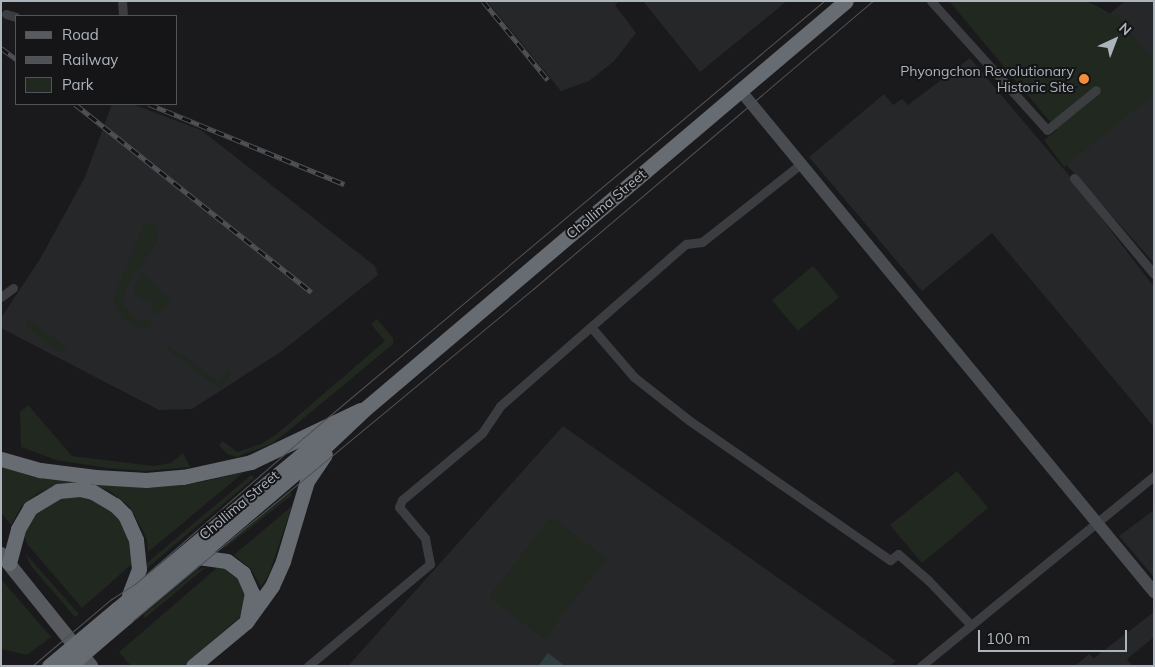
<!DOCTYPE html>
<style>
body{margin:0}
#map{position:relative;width:1155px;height:667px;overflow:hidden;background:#1a1a1c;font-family:Mulish,sans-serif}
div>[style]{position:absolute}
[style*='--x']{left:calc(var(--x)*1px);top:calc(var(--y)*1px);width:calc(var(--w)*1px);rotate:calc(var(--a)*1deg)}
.built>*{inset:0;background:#262729}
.green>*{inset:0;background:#202820}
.water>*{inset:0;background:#2f3d41}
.street>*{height:9px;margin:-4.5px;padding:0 4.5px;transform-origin:4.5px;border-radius:4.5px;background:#3b3d41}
.secondary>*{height:12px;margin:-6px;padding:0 6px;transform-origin:6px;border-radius:6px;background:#494d51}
.primary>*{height:14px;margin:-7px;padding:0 7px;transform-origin:7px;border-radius:7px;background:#575b60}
.highway>*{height:15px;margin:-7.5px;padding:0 7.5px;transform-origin:7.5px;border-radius:7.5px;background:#676c72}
.tram>*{height:1px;margin:-0.5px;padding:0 0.5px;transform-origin:0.5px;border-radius:0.5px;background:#4e5256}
.rail>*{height:5px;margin-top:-2.5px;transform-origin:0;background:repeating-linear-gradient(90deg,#151517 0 9px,#4e5256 0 18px);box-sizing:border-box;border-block:1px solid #4e5256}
.highway-bridge>*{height:15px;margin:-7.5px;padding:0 7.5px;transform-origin:7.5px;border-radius:7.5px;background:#676c72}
.dots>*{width:14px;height:14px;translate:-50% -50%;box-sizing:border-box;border:2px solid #151517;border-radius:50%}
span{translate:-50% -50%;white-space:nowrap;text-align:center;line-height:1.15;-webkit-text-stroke:4px #151517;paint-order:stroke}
.poi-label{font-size:14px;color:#acb4bc}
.right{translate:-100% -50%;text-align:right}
.street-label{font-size:14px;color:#acb4bc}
.frame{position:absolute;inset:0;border:2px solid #acb4bc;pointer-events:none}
.legend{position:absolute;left:15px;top:15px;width:162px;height:90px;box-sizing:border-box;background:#151517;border:1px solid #515559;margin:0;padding:6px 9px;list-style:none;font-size:15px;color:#acb4bc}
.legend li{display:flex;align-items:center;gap:10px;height:25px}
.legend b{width:25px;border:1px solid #515559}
.north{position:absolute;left:1090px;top:15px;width:50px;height:50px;-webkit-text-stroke:4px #151517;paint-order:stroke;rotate:43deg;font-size:14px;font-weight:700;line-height:20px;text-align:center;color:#acb4bc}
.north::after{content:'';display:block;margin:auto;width:18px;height:22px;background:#acb4bc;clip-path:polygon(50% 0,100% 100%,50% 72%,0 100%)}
.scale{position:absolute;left:978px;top:630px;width:149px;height:22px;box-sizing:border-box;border:2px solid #acb4bc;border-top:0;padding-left:6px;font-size:15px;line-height:18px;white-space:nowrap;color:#acb4bc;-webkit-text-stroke:4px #151517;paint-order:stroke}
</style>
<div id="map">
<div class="built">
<i style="clip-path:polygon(487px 1px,620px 1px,615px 5px,636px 33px,614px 61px,589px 81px,561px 91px)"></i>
<i style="clip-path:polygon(643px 1px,787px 1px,700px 72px)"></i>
<i style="clip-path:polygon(1125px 1px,1154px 1px,1154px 70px,1124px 32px,1102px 20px)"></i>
<i style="clip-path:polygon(970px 58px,1067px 173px,1154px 287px,1154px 427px,992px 233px,922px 291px,809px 157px,884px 94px,893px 105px,902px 99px,908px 105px)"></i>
<i style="clip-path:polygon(1154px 88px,1154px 263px,1065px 163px)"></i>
<i style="clip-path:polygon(112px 104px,132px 104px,201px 130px,375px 266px,378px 275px,282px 351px,192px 409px,159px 410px,1px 328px,1px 318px,40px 259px,85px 177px)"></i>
<i style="clip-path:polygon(563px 426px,896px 661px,889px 666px,348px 666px)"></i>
<i style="clip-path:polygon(1154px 510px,1154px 577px,1119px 536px)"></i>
<i style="clip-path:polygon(1154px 612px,1154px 637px,1127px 659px,1132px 666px,1075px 666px,1089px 654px,1094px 658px)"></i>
</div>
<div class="green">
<i style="clip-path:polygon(949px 1px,1086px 1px,1101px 8px,1119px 19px,1153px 60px,1149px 64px,1154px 70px,1154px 94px,1064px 167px,1044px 140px,1057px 130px)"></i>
<i style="clip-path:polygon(144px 223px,152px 223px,156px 227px,157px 242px,128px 284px,122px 303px,137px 322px,146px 319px,153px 326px,146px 329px,135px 327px,124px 319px,113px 300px)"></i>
<i style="clip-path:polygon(813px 266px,839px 297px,798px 331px,772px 300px)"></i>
<i style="clip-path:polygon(143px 273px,171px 302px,157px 315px,151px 310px,155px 303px,148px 298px,144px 301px,135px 294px,134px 287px)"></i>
<i style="clip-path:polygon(29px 319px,68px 350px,62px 353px,50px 346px,25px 325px)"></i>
<i style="clip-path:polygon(377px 319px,393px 338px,393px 344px,287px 432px,273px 443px,237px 457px,227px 454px,219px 445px,223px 441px,237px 452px,261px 444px,278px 433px,385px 341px,371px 324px)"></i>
<i style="clip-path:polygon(169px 345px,219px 382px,228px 370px,232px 373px,220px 389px,166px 348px)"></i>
<i style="clip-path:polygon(28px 405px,72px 456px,154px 466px,171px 463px,183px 453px,190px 467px,144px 471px,108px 468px,56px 460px,21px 447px,20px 412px)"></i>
<i style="clip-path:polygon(1px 466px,93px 484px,150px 488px,202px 482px,244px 472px,148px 552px,147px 539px,130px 507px,110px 491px,92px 485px,59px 484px,38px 493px,21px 507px,11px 525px,1px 513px)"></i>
<i style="clip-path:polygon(957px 471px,988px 508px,922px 563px,890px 525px)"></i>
<i style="clip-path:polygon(251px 475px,254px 478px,146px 569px,147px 563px)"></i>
<i style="clip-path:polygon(290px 492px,292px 495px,221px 551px,227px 544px)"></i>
<i style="clip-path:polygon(78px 495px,97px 499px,125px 523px,133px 563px,82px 608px,27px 544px,24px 534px,36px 513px,60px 498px)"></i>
<i style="clip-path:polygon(292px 506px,269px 574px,261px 587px,251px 569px,234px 555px)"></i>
<i style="clip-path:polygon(551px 517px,606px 559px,544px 639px,489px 597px)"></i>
<i style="clip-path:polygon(25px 553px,79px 614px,75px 617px,31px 566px)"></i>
<i style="clip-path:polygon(219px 566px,239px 576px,246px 594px,242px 615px,183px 666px,131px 666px,119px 652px)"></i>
<i style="clip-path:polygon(206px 567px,145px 618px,143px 615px,197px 570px)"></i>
<i style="clip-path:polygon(1px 579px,51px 637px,27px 655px,1px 649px)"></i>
</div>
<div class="water">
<i style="clip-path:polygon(548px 653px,565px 666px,538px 666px)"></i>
</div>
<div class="street">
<i style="--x:122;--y:1;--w:15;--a:86"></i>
<i style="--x:931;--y:1;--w:173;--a:48"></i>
<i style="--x:1047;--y:130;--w:63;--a:-39.2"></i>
<i style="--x:6;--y:14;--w:10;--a:17"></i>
<i style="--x:1074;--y:178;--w:125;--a:50.2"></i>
<i style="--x:1;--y:297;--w:15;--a:-37"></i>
<i style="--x:591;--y:327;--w:66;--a:49.3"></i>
<i style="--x:634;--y:377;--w:71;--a:38.2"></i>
<i style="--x:690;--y:421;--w:244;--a:34.8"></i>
<i style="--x:890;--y:560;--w:10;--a:-37"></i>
<i style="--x:898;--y:554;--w:40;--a:41"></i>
<i style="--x:928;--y:580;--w:62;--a:46.3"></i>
<i style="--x:308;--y:666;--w:159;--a:-39.9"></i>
<i style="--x:430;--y:564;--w:26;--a:-101"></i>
<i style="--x:425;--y:538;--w:40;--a:-130"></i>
<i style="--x:399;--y:507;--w:8;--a:-67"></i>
<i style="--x:402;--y:500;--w:104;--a:-39.9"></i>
<i style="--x:482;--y:433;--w:32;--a:-56"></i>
<i style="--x:500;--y:406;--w:247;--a:-41.1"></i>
<i style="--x:686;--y:244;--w:16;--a:-7"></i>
<i style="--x:702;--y:242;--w:127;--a:-38.3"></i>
<i style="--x:921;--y:666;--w:301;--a:-39.2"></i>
</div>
<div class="secondary">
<i style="--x:740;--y:90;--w:651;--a:50.49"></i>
</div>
<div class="primary">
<i style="--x:1;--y:554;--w:144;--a:51.2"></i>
</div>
<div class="highway">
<i style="--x:1;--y:459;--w:41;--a:15.8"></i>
<i style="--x:40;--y:470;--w:56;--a:7.1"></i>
<i style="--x:96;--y:477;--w:50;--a:3.4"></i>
<i style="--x:146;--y:480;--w:37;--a:-5"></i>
<i style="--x:183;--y:477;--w:70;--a:-12.4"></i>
<i style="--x:251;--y:462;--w:121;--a:-25.5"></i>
<i style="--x:198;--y:557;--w:29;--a:8"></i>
<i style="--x:227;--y:561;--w:20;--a:37"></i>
<i style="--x:243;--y:573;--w:22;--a:66"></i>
<i style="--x:252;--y:593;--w:25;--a:101"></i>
<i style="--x:9;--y:563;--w:35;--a:-75"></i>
<i style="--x:18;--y:529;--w:24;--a:-60"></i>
<i style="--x:30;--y:508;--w:33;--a:-31"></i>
<i style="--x:58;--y:491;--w:22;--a:-5"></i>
<i style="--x:80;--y:489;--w:13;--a:13"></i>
<i style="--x:93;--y:492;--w:26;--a:31"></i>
<i style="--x:115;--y:505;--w:14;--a:45"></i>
<i style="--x:125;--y:515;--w:27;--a:66"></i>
<i style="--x:136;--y:540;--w:29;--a:84"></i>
<i style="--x:139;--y:569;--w:28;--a:111"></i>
<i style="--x:117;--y:609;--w:271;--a:-39.9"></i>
<i style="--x:125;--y:618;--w:248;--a:-40.4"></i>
<i style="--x:314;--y:457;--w:71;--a:-43.3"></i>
<i style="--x:366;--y:408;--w:629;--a:-40.3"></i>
<i style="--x:193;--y:666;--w:69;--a:-39.7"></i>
<i style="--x:246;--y:622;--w:44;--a:-54.2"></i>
<i style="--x:272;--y:586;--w:27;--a:-66"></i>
<i style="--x:283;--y:561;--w:84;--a:-73.3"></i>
<i style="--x:307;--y:481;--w:32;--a:-56"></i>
</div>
<div class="tram">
<i style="--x:32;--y:666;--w:102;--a:-40.2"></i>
<i style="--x:110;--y:600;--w:30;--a:-33"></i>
<i style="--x:135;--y:584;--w:223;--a:-41"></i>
<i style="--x:303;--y:438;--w:680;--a:-39.99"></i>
<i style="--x:78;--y:666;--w:591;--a:-39.64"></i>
<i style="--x:533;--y:289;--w:445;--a:-40.3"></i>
</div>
<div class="rail">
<i style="--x:483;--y:1;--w:102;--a:50.6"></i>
<i style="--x:1;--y:48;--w:19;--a:36"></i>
<i style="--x:75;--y:104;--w:302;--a:38.5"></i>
<i style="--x:149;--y:104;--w:211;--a:22.3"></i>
</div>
<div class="highway-bridge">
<i style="--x:49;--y:666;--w:89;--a:-40"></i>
<i style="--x:69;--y:666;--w:74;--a:-40.6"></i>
</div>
<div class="dots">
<i style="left:1084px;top:79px;background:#f48d3a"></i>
</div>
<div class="poi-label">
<span class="right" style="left:1074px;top:79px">Phyongchon Revolutionary<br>Historic Site</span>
</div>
<div class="street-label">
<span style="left:606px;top:204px;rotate:-40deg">Chollima Street</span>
<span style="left:239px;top:505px;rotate:-40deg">Chollima Street</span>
</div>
<div class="frame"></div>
<ul class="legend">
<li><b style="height:6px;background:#575b60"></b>Road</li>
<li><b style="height:6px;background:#4e5256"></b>Railway</li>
<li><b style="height:14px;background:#202820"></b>Park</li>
</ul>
<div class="north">N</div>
<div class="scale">100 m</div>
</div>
